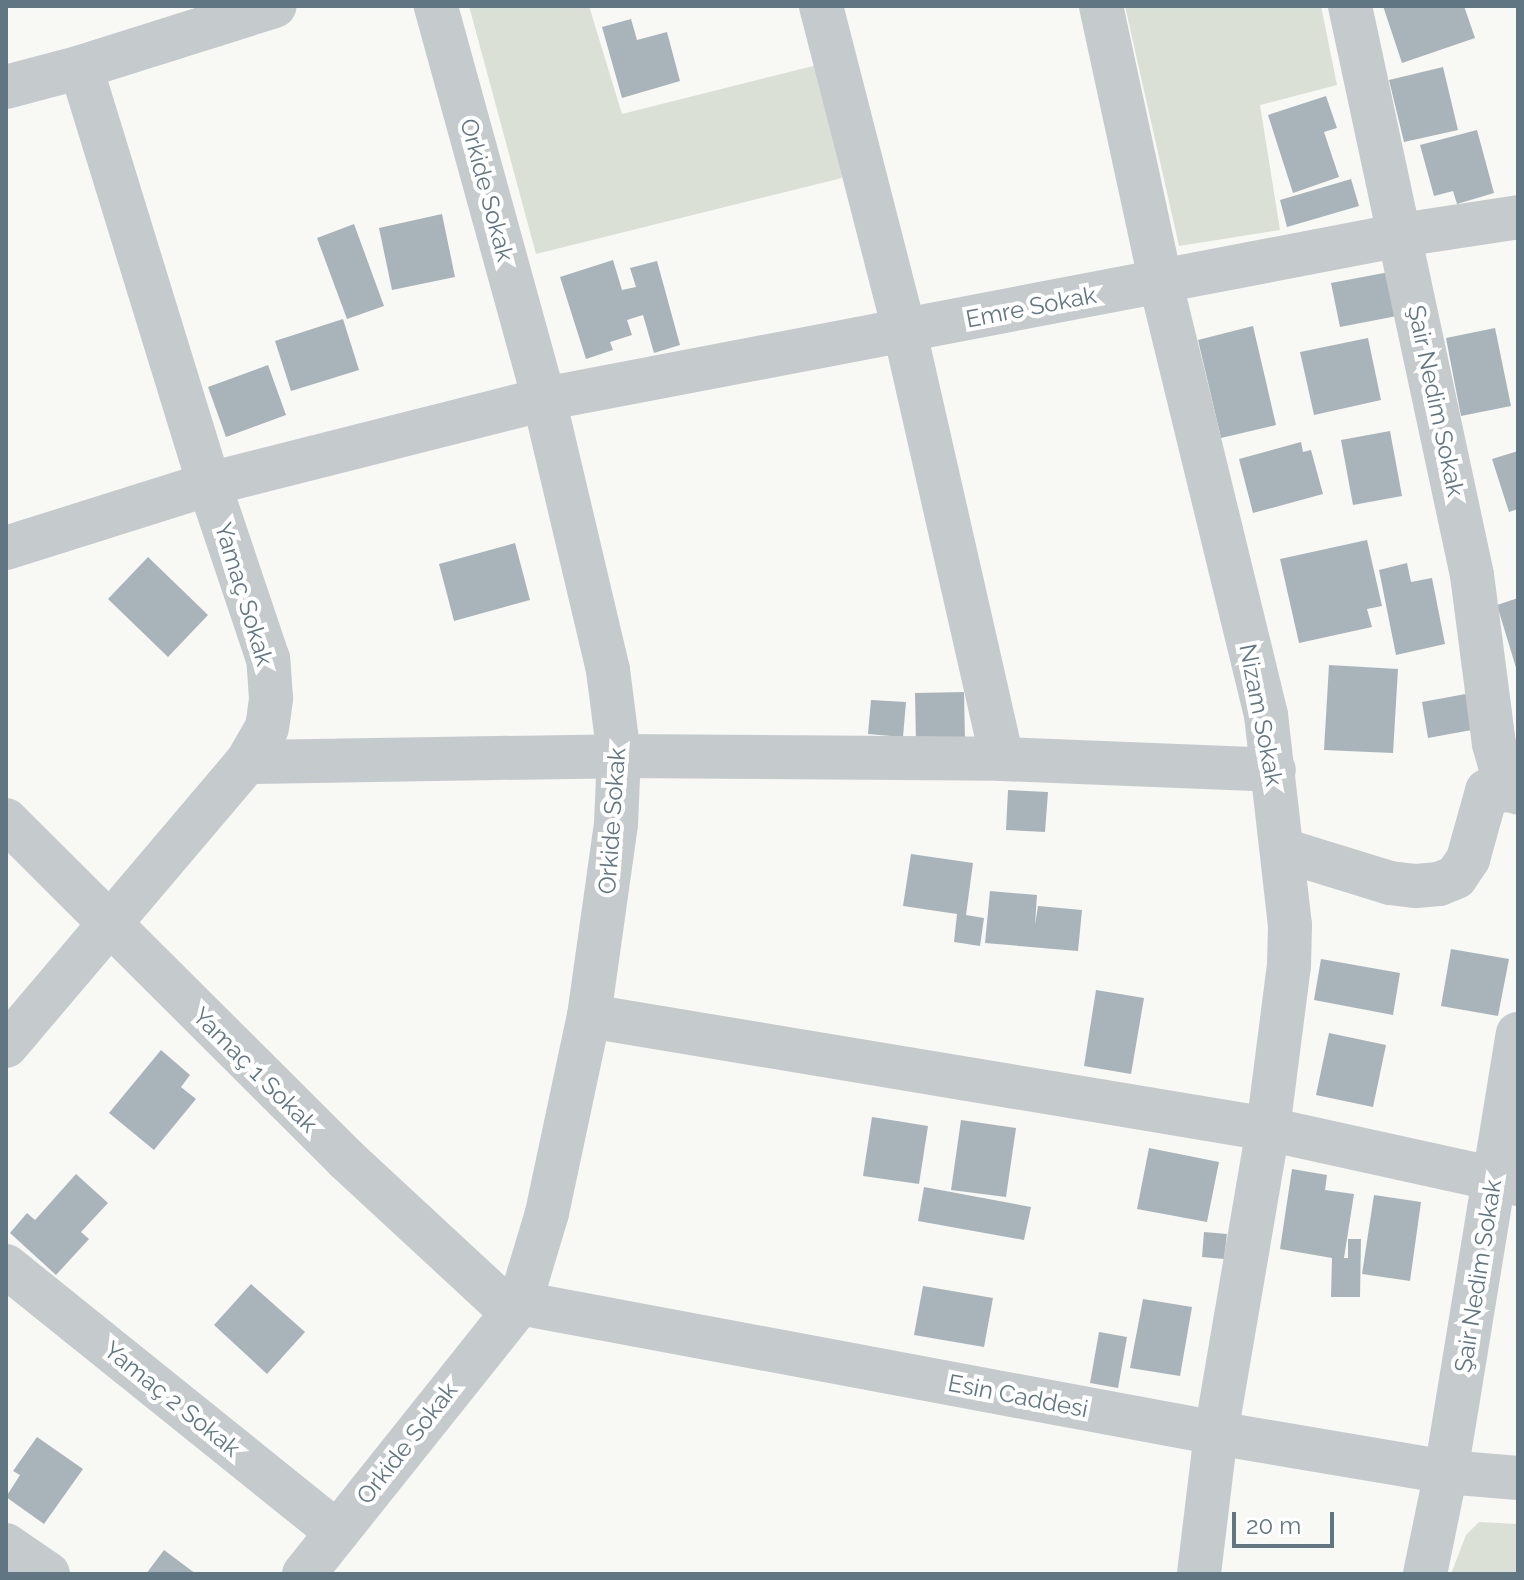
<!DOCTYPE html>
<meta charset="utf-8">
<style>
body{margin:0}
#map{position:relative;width:1524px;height:1580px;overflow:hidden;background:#f8f8f5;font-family:Raleway,sans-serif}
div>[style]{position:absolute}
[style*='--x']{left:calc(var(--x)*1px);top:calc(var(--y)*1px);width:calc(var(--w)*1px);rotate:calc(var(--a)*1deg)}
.green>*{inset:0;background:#dae0d5}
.building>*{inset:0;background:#a9b4ba}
.minor>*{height:44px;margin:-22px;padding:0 22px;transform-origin:22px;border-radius:22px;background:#c5cacd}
span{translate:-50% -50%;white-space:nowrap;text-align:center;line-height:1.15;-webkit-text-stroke:8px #fff;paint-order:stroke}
.street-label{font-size:24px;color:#607783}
.frame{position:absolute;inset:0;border:8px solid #607783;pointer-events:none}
.scale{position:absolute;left:1232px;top:1512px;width:102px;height:36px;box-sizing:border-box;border:4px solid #607783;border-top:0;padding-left:10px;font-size:24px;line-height:28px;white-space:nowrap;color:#607783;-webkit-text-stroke:6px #fff;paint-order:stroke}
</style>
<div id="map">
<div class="green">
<i style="clip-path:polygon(469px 6px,589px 6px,622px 114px,821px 64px,842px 178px,536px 254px)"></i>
<i style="clip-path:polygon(1125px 6px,1321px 6px,1337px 85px,1260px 105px,1280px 230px,1179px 246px)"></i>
<i style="clip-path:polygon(1479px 1522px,1518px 1524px,1518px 1574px,1451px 1574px,1466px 1535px)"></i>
</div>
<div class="building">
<i style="clip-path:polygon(1383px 6px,1464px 6px,1475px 38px,1402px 63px)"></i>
<i style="clip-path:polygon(631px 19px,637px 40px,667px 32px,680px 81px,622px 98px,602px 27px)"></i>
<i style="clip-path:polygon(1443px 67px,1458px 130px,1404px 142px,1389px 80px)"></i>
<i style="clip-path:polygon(1326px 96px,1337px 128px,1324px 132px,1339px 177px,1293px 193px,1268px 115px)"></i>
<i style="clip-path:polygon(1477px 130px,1494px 193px,1457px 204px,1453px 191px,1434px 196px,1420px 145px)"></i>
<i style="clip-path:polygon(1351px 179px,1359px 206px,1287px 227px,1280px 200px)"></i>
<i style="clip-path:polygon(442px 214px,455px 277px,392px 290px,379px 228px)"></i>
<i style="clip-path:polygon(354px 224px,384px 306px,347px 319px,317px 238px)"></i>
<i style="clip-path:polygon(613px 260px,622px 290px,636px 287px,630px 268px,657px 261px,680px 345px,654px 353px,643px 315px,627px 320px,632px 335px,610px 342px,613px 350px,586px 359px,560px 277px)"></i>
<i style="clip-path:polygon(1389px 272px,1397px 316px,1340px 327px,1331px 283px)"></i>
<i style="clip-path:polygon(343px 319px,359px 370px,291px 391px,275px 341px)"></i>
<i style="clip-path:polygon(1253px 326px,1276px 425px,1221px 438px,1198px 340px)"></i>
<i style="clip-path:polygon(1495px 328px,1511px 406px,1461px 416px,1446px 338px)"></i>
<i style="clip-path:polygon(1368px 338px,1381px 400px,1314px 415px,1300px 352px)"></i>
<i style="clip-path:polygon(268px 365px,286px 415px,226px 437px,208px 387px)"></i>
<i style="clip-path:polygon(1390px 431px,1402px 496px,1353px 505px,1341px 440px)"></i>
<i style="clip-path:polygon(1301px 442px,1303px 452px,1311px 450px,1323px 494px,1253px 513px,1239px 459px)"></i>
<i style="clip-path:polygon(1518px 451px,1518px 509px,1509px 512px,1492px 459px)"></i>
<i style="clip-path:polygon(1367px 540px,1382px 606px,1367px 609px,1372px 627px,1299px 643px,1280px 559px)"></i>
<i style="clip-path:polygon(515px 543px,530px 600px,454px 621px,439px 564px)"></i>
<i style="clip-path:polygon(148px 557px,208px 615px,168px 657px,108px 599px)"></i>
<i style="clip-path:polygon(1407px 563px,1411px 582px,1432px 578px,1445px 644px,1396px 655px,1379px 570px)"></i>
<i style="clip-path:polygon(1518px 598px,1518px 671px,1517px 671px,1497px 605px)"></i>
<i style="clip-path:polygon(1329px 665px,1398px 669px,1393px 753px,1324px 750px)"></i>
<i style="clip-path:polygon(964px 692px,965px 741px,916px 742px,915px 693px)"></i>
<i style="clip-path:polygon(1471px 693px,1477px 729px,1428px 738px,1422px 702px)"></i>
<i style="clip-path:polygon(871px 700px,906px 702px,903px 737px,868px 734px)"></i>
<i style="clip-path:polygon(1008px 790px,1048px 792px,1045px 832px,1006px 830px)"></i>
<i style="clip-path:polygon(911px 854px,973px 863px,966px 915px,984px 918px,980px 946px,954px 942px,957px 914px,903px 906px)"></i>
<i style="clip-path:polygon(990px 891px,1037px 895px,1035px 925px,1038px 906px,1082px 910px,1078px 951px,985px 943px)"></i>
<i style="clip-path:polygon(1451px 949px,1509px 959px,1498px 1016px,1441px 1006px)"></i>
<i style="clip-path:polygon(1321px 959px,1400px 973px,1393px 1015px,1314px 1000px)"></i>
<i style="clip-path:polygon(1096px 990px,1144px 998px,1131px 1074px,1084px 1066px)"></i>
<i style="clip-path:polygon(1329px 1033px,1386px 1045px,1373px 1107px,1316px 1095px)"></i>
<i style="clip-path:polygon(161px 1050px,190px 1075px,181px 1087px,196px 1099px,154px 1150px,109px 1113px)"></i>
<i style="clip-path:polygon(872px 1117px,928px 1126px,919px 1184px,863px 1176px)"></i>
<i style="clip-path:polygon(961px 1120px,1016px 1128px,1006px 1197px,951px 1190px)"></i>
<i style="clip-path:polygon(1149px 1148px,1219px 1162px,1207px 1222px,1137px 1209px)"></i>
<i style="clip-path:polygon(1292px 1169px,1327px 1175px,1325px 1190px,1354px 1194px,1344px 1258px,1348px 1258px,1348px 1239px,1361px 1239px,1360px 1297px,1331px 1297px,1332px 1258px,1280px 1249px)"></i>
<i style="clip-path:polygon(76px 1174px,108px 1203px,81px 1232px,89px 1239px,56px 1275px,10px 1233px,27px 1213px,35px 1220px)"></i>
<i style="clip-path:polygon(924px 1187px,1031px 1207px,1024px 1240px,918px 1221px)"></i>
<i style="clip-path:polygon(1374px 1195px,1421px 1202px,1410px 1281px,1362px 1274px)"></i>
<i style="clip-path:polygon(1204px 1232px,1227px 1234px,1224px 1259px,1202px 1257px)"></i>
<i style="clip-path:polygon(251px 1284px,305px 1332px,267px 1374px,214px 1325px)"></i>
<i style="clip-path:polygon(923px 1286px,993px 1298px,984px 1347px,914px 1335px)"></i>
<i style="clip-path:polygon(1143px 1299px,1192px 1307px,1180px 1376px,1130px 1368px)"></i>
<i style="clip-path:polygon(1099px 1332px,1127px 1337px,1118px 1388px,1090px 1383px)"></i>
<i style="clip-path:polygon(37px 1437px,83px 1469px,44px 1524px,6px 1497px,20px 1475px,13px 1471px)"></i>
<i style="clip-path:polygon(164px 1550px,196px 1574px,146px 1574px)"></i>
</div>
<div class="minor">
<i style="--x:821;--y:6;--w:337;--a:75.6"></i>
<i style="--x:905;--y:332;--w:438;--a:77.2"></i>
<i style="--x:1101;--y:6;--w:280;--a:77.8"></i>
<i style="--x:1160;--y:280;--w:448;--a:76.3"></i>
<i style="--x:1266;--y:715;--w:211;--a:83.5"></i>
<i style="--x:1290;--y:925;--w:40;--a:91.4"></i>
<i style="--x:1289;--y:965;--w:165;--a:97.3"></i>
<i style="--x:1268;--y:1129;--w:308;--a:99.7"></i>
<i style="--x:1216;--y:1433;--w:142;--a:96.9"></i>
<i style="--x:1350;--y:6;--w:582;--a:77.9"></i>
<i style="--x:1472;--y:575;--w:170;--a:82.6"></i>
<i style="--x:1494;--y:744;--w:22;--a:74"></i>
<i style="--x:1500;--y:765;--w:33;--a:57"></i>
<i style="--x:6;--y:87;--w:78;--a:-14.9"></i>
<i style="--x:81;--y:67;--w:203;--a:-17.5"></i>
<i style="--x:6;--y:548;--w:213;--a:-17.5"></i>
<i style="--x:209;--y:484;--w:346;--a:-14.2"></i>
<i style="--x:544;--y:399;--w:873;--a:-10.83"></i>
<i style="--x:1401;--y:235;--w:118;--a:-8.7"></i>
<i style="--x:247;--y:762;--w:372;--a:-0.9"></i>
<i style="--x:619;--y:756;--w:383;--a:0.4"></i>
<i style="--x:1002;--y:759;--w:272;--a:2.3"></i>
<i style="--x:6;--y:820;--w:480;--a:44.9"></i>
<i style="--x:346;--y:1159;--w:225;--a:42.8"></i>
<i style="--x:1283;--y:850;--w:112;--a:17.1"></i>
<i style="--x:1390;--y:883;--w:26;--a:7"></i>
<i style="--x:1416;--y:886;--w:23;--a:-5"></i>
<i style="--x:1439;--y:884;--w:18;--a:-22"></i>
<i style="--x:1456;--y:877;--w:22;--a:-56"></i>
<i style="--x:1468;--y:859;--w:71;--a:-74.4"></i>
<i style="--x:1487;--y:791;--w:31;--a:-2"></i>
<i style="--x:589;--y:1016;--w:688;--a:9.45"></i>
<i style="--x:1268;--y:1129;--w:256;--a:12.4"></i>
<i style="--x:6;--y:1046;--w:372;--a:-49.7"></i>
<i style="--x:247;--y:762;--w:39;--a:-60"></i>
<i style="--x:267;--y:728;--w:30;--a:-82"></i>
<i style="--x:271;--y:698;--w:39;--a:-94"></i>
<i style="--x:268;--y:659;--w:185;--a:-108.6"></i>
<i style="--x:209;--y:484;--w:436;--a:-107.1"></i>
<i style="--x:6;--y:1266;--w:425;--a:38.8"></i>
<i style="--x:520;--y:1303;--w:708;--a:10.58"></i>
<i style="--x:1216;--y:1433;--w:233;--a:9.6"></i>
<i style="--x:1446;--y:1472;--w:72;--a:4.8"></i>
<i style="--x:6;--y:1545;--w:51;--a:34.6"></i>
<i style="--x:304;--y:1574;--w:347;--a:-51.4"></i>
<i style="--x:520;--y:1303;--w:94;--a:-73.3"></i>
<i style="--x:547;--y:1213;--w:201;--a:-78"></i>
<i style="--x:589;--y:1016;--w:194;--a:-82"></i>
<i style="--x:616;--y:824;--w:68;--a:-87.5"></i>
<i style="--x:619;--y:756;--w:87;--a:-97.3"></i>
<i style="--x:608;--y:670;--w:278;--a:-103.3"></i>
<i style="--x:544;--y:399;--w:408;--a:-105.4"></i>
<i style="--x:1425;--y:1574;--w:104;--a:-78.4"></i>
<i style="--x:1446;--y:1472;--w:444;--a:-80.7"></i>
</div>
<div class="street-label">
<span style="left:487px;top:190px;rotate:75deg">Orkide Sokak</span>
<span style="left:1031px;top:307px;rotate:-11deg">Emre Sokak</span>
<span style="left:1436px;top:401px;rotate:78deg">Şair Nedim Sokak</span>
<span style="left:244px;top:594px;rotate:73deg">Yamaç Sokak</span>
<span style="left:1261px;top:715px;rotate:79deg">Nizam Sokak</span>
<span style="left:612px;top:821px;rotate:-86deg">Orkide Sokak</span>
<span style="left:255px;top:1070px;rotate:45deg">Yamaç 1 Sokak</span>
<span style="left:1478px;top:1276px;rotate:-81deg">Şair Nedim Sokak</span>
<span style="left:1018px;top:1396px;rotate:11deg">Esin Caddesi</span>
<span style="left:172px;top:1399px;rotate:39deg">Yamaç 2 Sokak</span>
<span style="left:407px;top:1443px;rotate:-52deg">Orkide Sokak</span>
</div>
<div class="frame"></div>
<div class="scale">20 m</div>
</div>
